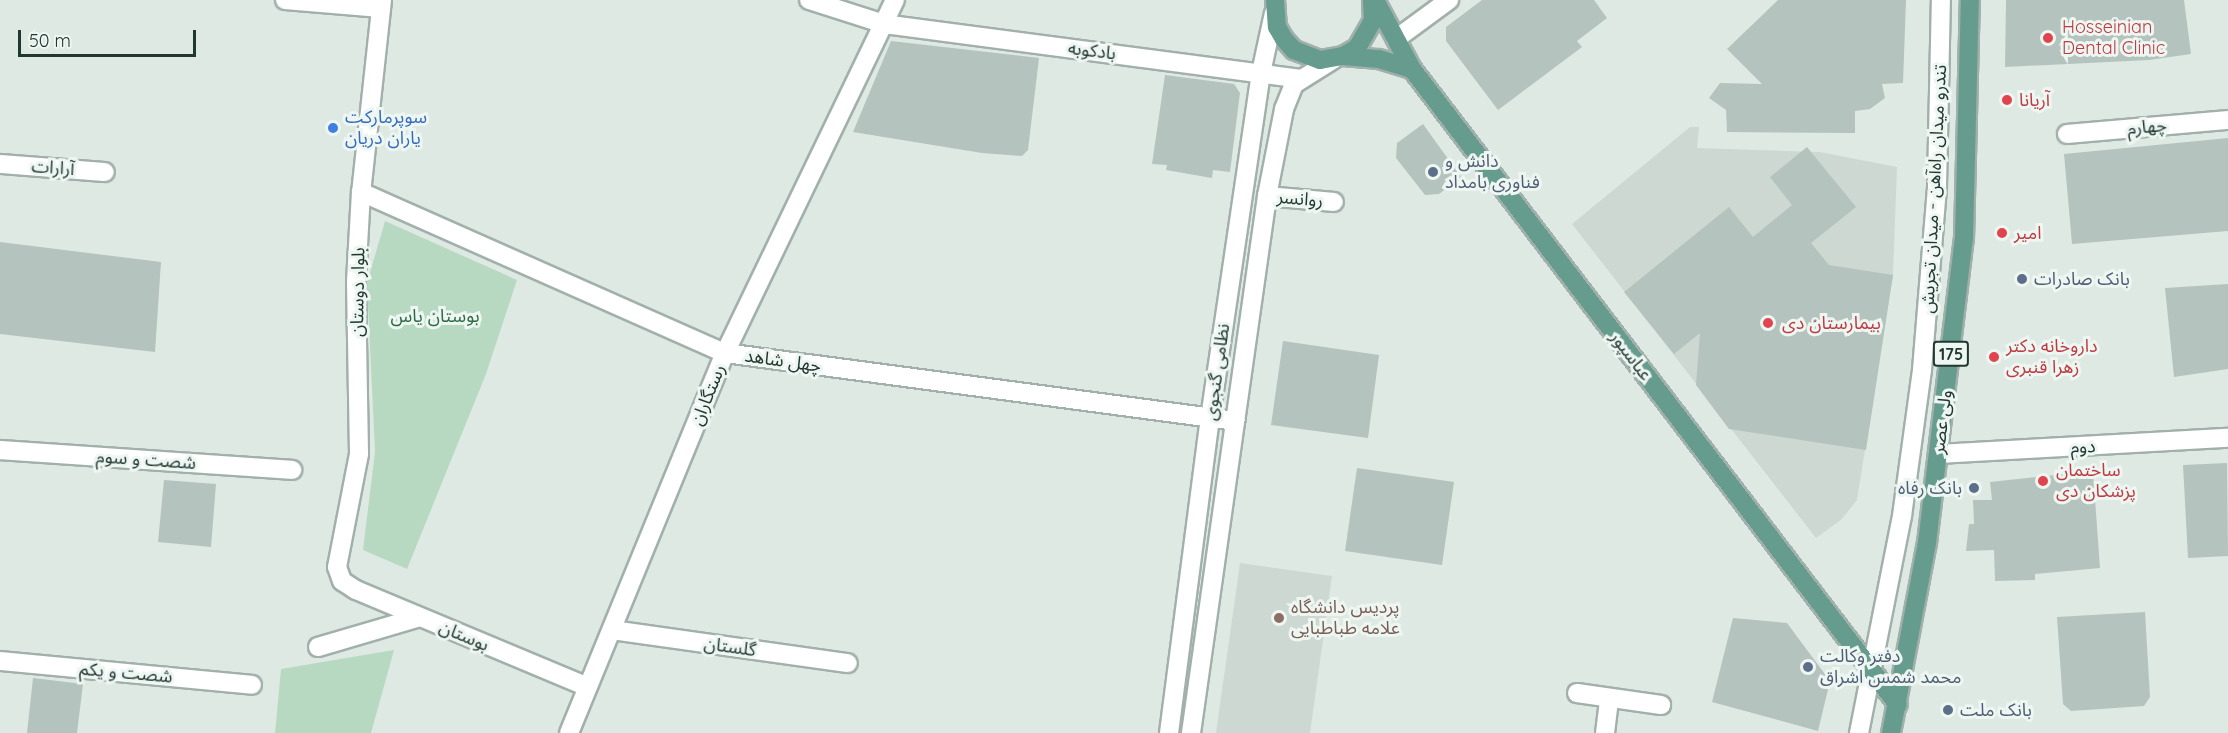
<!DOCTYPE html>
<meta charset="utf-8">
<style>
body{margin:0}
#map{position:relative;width:2228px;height:733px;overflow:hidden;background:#dee9e4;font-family:Quicksand,"Noto Sans Arabic",sans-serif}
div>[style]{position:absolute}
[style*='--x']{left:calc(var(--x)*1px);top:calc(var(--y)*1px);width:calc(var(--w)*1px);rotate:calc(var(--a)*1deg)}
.built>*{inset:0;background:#cdd8d3}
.green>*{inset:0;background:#b8d9c1}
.building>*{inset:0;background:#b4c3bd}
.roads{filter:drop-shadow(2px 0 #a2b0ab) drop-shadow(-2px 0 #a2b0ab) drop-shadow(0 2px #a2b0ab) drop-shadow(0 -2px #a2b0ab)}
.minor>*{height:18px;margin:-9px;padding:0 9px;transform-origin:9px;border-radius:9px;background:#fff}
.major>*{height:18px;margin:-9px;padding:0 9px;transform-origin:9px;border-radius:9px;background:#659c8e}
.dots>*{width:16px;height:16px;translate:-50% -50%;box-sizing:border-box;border:3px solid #eef6f2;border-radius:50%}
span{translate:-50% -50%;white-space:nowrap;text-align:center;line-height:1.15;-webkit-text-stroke:6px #eef6f2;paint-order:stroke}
.shield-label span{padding:2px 4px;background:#eef6f2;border:2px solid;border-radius:4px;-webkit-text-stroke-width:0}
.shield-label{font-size:16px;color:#213731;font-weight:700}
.health-label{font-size:18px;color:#be3a42}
.left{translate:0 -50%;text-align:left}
.street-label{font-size:18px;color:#213731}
.shop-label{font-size:18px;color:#366cbe}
.service-label{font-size:18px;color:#4e5e75}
.right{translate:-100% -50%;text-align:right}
.park-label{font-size:18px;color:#2e6b45}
.education-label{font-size:18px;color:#785e54}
.scale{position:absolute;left:18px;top:30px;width:178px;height:27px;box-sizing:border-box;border:3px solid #213731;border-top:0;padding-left:8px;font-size:18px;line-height:21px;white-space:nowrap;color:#213731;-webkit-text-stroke:4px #eef6f2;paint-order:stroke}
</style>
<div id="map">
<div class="built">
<i style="clip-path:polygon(1690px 127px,1699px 127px,1697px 148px,1820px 152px,1897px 167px,1893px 275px,1857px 500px,1842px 519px,1816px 538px,1572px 224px)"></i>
<i style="clip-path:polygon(1240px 563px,1332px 576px,1310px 733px,1216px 733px)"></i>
</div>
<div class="green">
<i style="clip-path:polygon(385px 221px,517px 280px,486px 374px,407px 569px,363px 550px,375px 452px,367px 283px)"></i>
<i style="clip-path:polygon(394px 650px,371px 733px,275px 733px,281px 669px)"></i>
</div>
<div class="building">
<i style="clip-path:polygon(1482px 0,1594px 0,1607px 18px,1577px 41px,1582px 47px,1498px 110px,1446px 41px,1446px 27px)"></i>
<i style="clip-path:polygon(1778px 0,1906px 0,1903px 83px,1882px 84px,1885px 98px,1870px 109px,1855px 111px,1855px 133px,1727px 132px,1726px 110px,1709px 98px,1720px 83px,1762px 84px,1727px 49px)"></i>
<i style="clip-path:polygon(2006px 0,2184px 0,2191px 54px,2149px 60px,2005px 67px)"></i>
<i style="clip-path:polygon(891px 41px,1039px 58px,1028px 150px,1022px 156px,982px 153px,853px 132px)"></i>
<i style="clip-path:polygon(1165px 75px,1234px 84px,1240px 93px,1230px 172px,1213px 170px,1212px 178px,1166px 170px,1167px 165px,1152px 164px)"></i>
<i style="clip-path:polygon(1423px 124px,1461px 177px,1439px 194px,1425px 195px,1396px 158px,1397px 143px)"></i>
<i style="clip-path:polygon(2228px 138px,2228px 231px,2072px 244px,2064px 154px)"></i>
<i style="clip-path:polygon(1807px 147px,1856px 207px,1811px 243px,1829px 265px,1893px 275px,1866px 450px,1729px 429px,1696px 385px,1700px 333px,1674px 354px,1624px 292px,1729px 207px,1753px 237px,1792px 205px,1770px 177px)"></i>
<i style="clip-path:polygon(0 242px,161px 262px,155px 352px,0 334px)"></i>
<i style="clip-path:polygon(2228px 284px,2228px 369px,2174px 377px,2165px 288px)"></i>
<i style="clip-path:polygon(1283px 341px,1379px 355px,1368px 438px,1271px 425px)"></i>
<i style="clip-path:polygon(2227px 463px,2228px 556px,2188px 558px,2183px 465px)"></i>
<i style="clip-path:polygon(1357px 468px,1454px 482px,1442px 565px,1345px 551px)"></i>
<i style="clip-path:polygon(2093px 471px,2100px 568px,2035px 574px,2035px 580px,1995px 581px,1994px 550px,1966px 551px,1969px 524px,1974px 524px,1973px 500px,1992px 500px,1990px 482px)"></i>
<i style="clip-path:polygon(164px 480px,216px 484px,211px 547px,158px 542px)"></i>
<i style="clip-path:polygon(2145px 612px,2150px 697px,2144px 706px,2071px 711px,2063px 704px,2057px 617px)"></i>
<i style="clip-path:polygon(1733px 618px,1787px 623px,1830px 681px,1818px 731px,1712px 702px)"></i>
<i style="clip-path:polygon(33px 678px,83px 684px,77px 733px,27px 733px)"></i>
</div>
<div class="roads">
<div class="minor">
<i style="--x:285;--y:0;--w:96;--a:4.8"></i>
<i style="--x:382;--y:0;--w:193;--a:96.2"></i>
<i style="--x:361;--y:192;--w:90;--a:93.2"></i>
<i style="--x:356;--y:282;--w:172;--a:89"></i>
<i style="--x:359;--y:454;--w:115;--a:101"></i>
<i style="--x:337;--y:567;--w:15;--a:70"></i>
<i style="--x:342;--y:581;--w:17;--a:33"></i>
<i style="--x:356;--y:590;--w:251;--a:22.7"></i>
<i style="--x:809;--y:0;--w:79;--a:17.7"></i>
<i style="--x:884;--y:24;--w:421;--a:7.5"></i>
<i style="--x:1396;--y:39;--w:66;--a:-36.3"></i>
<i style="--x:2067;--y:134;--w:162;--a:-5"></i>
<i style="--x:0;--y:164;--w:105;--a:4.4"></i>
<i style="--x:361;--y:192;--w:398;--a:23.9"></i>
<i style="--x:725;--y:353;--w:515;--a:7.59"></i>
<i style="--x:1267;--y:196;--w:67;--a:5.1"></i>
<i style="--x:0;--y:450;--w:293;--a:3.9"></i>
<i style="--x:1938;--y:454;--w:290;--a:-3.2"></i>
<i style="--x:612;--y:630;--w:238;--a:8"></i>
<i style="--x:318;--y:647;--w:106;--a:-16.4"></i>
<i style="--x:0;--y:661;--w:253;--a:5.4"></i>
<i style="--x:1577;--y:693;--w:85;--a:8.1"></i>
<i style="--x:569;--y:733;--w:411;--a:-67.7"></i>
<i style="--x:725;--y:353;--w:392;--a:-64.3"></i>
<i style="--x:1169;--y:733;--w:318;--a:-82.6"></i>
<i style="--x:1210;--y:418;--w:349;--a:-81.6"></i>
<i style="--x:1261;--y:73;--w:61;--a:-77.8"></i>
<i style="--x:1191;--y:733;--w:542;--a:-81.94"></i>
<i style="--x:1267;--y:196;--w:89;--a:-78.9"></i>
<i style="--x:1284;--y:109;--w:27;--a:-68"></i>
<i style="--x:1294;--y:84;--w:47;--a:-32"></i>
<i style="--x:1605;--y:733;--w:35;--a:-83"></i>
<i style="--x:1859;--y:733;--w:221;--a:-78.8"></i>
<i style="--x:1902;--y:516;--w:147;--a:-82.2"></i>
<i style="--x:1922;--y:370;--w:185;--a:-85.3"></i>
<i style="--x:1937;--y:186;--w:186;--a:-88.8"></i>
</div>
<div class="major">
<i style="--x:1275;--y:0;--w:27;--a:86"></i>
<i style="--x:1277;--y:27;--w:14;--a:60"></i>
<i style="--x:1284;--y:39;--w:15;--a:48"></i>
<i style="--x:1294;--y:50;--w:28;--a:21"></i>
<i style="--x:1320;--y:60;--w:23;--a:-10"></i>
<i style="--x:1343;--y:56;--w:16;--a:-30"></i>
<i style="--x:1357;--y:48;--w:32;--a:-60"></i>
<i style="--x:1373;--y:20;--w:20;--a:-93"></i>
<i style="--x:1375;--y:0;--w:78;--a:61.8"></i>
<i style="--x:1412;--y:69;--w:800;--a:52.61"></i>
<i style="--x:1343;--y:56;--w:36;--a:5"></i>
<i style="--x:1379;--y:59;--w:34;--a:17"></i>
<i style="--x:1891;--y:733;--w:193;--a:-79.3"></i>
<i style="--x:1927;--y:543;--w:306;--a:-83.1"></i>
<i style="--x:1964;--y:239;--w:239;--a:-88.6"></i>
</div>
</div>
<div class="dots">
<i style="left:2048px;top:38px;background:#e0444e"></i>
<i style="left:2007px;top:100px;background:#e0444e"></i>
<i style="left:333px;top:128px;background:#3f7fe0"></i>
<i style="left:1433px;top:172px;background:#5c6f8a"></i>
<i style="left:2002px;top:233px;background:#e0444e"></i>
<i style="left:2022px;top:279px;background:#5c6f8a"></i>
<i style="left:1768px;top:323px;background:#e0444e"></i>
<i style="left:1994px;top:357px;background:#e0444e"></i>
<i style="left:2043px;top:481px;background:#e0444e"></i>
<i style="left:1974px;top:488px;background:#5c6f8a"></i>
<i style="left:1279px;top:618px;background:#8d6e63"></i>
<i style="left:1808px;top:667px;background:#5c6f8a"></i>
<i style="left:1948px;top:710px;background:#5c6f8a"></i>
</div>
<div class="shield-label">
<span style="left:1951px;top:354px">175</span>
</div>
<div class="health-label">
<span class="left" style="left:2062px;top:38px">Hosseinian<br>Dental Clinic</span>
<span class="left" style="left:2019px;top:100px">آریانا</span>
<span class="left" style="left:2014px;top:233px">امیر</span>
<span class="left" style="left:1782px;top:323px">بیمارستان دی</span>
<span class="left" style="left:2006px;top:357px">داروخانه دکتر<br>زهرا قنبری</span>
<span class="left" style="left:2056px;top:481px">ساختمان<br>پزشکان دی</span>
</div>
<div class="street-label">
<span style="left:1092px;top:51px;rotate:7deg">بادکوبه</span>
<span style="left:2147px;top:127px;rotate:-5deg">چهارم</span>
<span style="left:53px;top:168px;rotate:4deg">آرارات</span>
<span style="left:1934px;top:189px;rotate:-87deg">تندرو میدان راه‌آهن - میدان تجریش</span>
<span style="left:1300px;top:199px;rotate:5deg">روانسر</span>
<span style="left:358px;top:292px;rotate:-89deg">بلوار دوستان</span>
<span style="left:1631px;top:356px;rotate:53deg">عباسپور</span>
<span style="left:783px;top:361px;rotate:8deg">چهل شاهد</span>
<span style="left:1217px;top:372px;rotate:-82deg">نظامی گنجوی</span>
<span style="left:708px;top:395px;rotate:-68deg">رستگاران</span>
<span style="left:1942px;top:422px;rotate:-83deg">ولی عصر</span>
<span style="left:2083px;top:447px;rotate:-3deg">دوم</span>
<span style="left:146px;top:460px;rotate:4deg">شصت و سوم</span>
<span style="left:464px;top:636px;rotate:23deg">بوستان</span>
<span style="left:730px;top:647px;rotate:8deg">گلستان</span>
<span style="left:126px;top:673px;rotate:5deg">شصت و یکم</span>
</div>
<div class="shop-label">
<span class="left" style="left:345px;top:128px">سوپرمارکت<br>یاران دریان</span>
</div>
<div class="service-label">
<span class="left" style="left:1445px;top:172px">دانش و<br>فناوری بامداد</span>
<span class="left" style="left:2034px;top:279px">بانک صادرات</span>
<span class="right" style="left:1962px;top:488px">بانک رفاه</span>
<span class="left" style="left:1820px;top:667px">دفتر وکالت<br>محمد شمس اشراق</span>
<span class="left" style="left:1960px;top:710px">بانک ملت</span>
</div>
<div class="park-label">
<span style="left:435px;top:316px">بوستان یاس</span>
</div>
<div class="education-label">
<span class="left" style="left:1291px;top:618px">پردیس دانشگاه<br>علامه طباطبایی</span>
</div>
<div class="scale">50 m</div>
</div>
